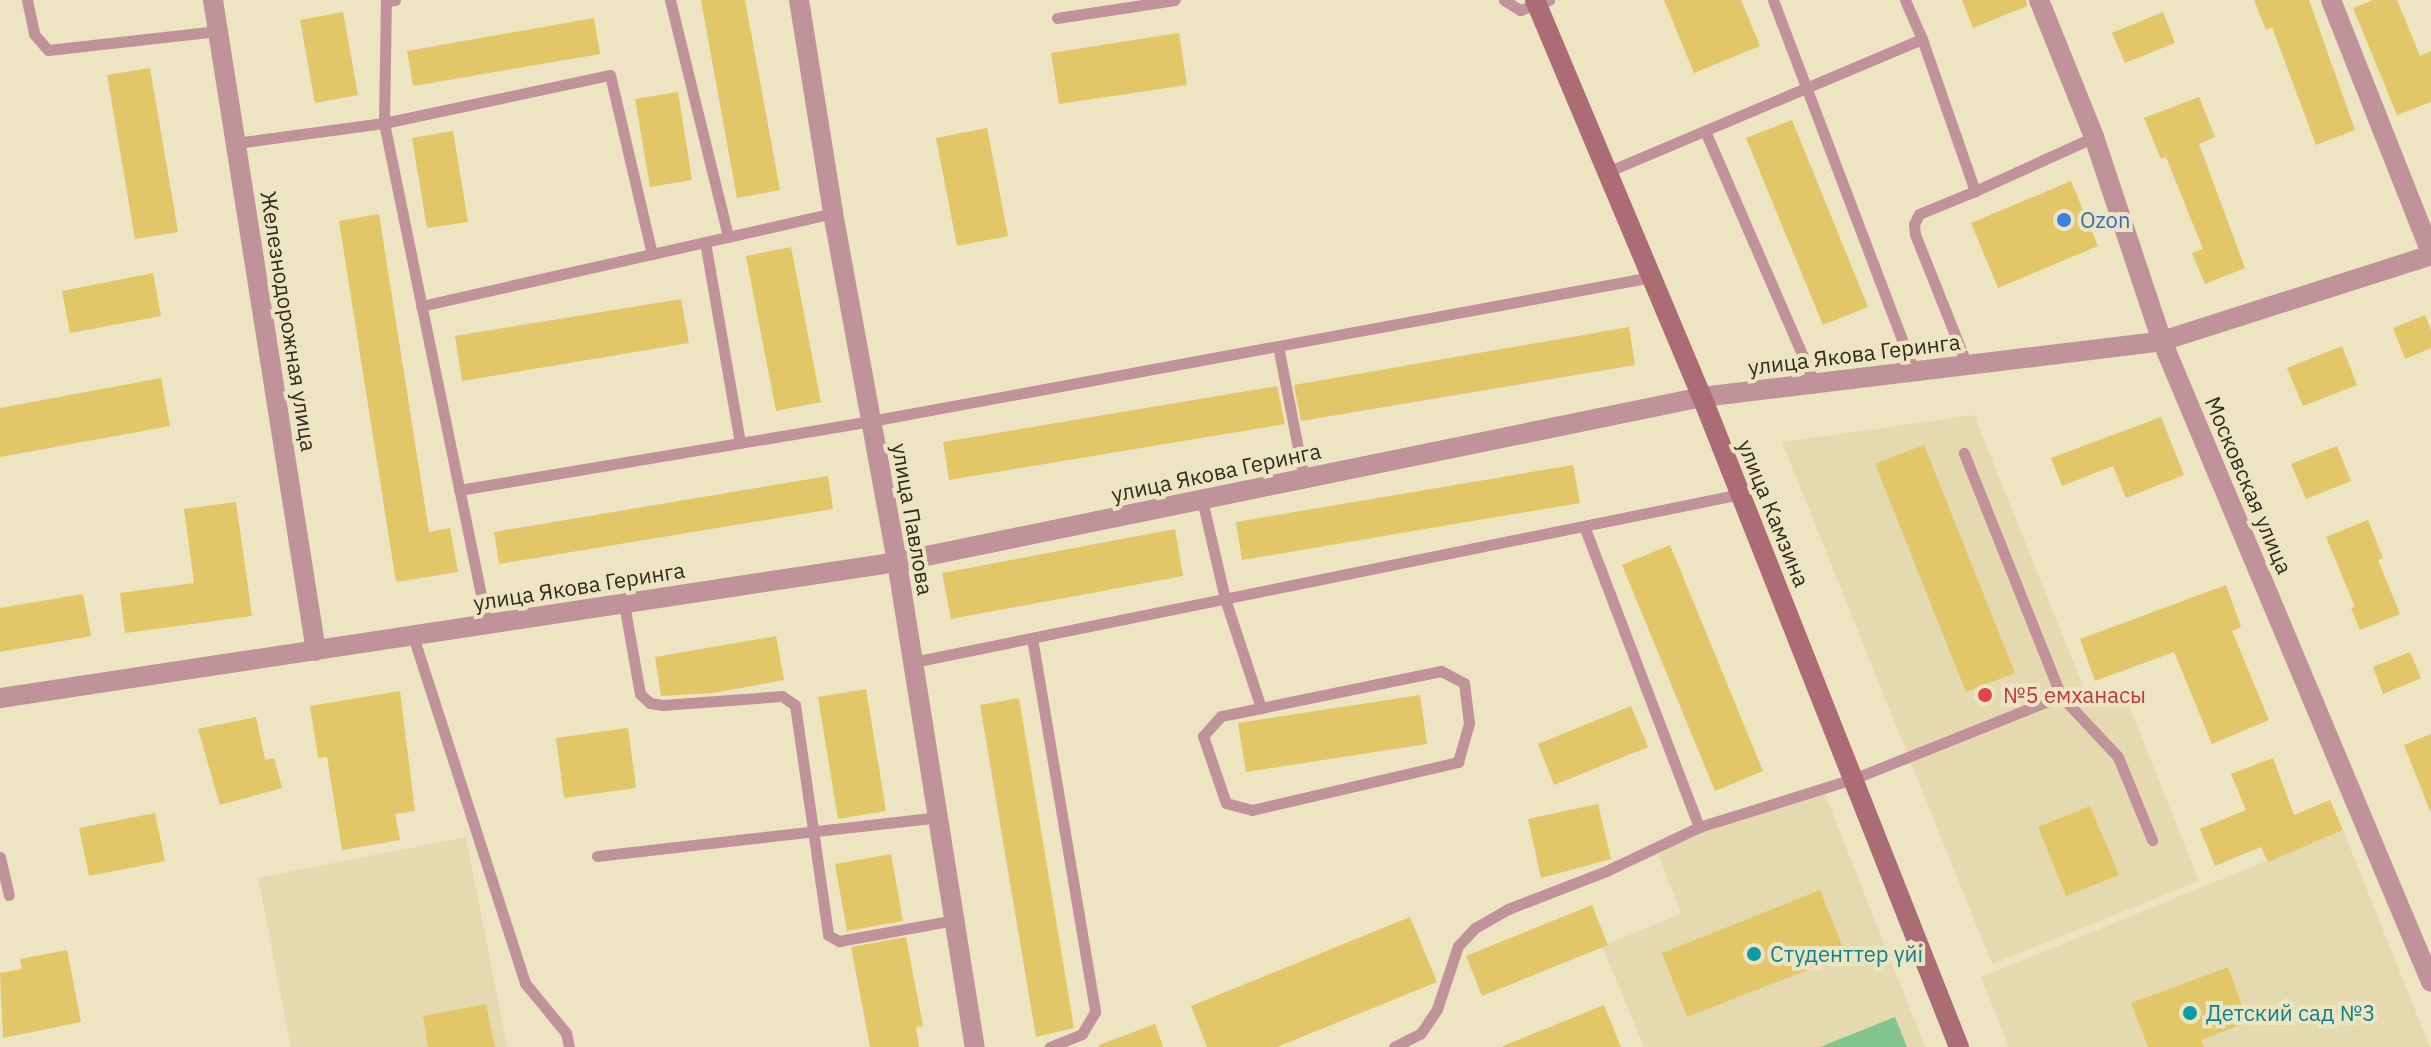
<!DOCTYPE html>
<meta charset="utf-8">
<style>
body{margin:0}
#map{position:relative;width:2431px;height:1047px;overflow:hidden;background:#ede4c2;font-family:"IBM Plex Sans",sans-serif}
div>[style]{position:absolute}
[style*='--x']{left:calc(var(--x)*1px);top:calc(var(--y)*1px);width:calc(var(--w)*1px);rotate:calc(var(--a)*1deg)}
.built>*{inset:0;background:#e5d9b0}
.green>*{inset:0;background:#84c48e}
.building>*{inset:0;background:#e1c767}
.service>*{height:11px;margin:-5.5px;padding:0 5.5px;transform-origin:5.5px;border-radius:5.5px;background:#c0939a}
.minor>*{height:20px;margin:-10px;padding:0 10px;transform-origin:10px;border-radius:10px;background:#c0939a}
.tertiary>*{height:20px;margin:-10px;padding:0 10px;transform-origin:10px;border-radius:10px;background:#c0939a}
.secondary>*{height:20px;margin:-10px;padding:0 10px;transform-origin:10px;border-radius:10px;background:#ab6c76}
.dots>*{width:22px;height:22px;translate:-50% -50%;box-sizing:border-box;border:4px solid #ede4c2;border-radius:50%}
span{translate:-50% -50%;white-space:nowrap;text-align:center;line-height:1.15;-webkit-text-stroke:8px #ede4c2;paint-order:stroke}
.shop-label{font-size:22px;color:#366cbe}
.left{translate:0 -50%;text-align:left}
.street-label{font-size:22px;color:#302d1f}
.health-label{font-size:22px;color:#be3a42}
.culture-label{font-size:22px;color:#0d838f}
</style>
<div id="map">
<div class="built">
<i style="clip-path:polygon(1974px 415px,2089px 701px,2122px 688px,2199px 881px,1992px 964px,1782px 442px)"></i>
<i style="clip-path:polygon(1821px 784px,1925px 1047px,1644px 1047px,1602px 946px,1681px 914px,1656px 848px)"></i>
<i style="clip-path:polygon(2343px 830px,2430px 1047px,2009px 1047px,1981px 977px)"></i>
<i style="clip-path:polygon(466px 837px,507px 1047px,291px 1047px,258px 878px)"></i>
</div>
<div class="green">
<i style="clip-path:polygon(1895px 1017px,1907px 1047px,1820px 1047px)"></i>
</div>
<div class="building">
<i style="clip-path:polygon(701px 0,745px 0,780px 190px,737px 198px)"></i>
<i style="clip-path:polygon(1664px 0,1741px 0,1760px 46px,1694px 73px)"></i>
<i style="clip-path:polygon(1962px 0,2026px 0,2027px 6px,1973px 28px)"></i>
<i style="clip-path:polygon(2254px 0,2309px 0,2355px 130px,2316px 145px,2272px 27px,2266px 30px)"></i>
<i style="clip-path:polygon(2373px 0,2397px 0,2420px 56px,2431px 51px,2431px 102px,2397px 115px,2353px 8px)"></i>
<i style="clip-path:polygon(343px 12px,358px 95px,315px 103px,300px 20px)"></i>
<i style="clip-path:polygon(2163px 12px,2175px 43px,2125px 63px,2112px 33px)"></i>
<i style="clip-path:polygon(594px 18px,600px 54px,413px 86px,407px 51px)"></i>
<i style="clip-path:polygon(1179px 33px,1187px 85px,1059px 104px,1051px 53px)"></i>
<i style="clip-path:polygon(150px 68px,178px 232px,135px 239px,107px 75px)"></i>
<i style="clip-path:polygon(678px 92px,692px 180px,650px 187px,635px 99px)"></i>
<i style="clip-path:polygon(2199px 97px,2215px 137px,2199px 144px,2245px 268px,2205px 284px,2192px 253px,2203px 249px,2166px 157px,2161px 159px,2144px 118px)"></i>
<i style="clip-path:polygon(1792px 120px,1868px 307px,1823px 325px,1746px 138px)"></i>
<i style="clip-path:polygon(987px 128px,1008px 236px,957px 246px,936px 138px)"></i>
<i style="clip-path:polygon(453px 131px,468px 222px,427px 228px,412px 138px)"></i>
<i style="clip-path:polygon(2071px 181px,2098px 246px,1998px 288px,1971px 223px)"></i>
<i style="clip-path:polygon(379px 214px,429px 532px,450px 528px,458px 572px,396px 582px,339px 221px)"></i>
<i style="clip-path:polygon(791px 247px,821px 402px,776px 411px,746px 256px)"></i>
<i style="clip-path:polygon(153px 273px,161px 316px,70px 333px,62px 291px)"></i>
<i style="clip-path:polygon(681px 299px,689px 343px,462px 381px,455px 336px)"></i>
<i style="clip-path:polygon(2425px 315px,2431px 330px,2431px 348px,2405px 359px,2393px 328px)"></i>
<i style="clip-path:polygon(1629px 327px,1635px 365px,1301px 421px,1294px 385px)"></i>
<i style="clip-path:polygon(2342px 346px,2357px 385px,2303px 406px,2287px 368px)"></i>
<i style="clip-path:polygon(161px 378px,170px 426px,0 457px,0 408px)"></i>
<i style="clip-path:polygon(1277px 386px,1285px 424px,949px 480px,943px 442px)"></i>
<i style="clip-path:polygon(2161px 417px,2184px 475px,2126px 498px,2113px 466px,2062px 486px,2051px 458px)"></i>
<i style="clip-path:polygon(1924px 445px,2015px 673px,1966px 692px,1875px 464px)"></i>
<i style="clip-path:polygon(2337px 446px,2351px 481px,2306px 499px,2291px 464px)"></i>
<i style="clip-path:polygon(1573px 465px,1580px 503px,1242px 560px,1236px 522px)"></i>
<i style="clip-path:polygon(828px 476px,833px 509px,499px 564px,494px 532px)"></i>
<i style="clip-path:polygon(236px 502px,252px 616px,125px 633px,120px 593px,194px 583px,184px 509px)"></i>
<i style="clip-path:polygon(2368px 520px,2383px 558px,2378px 560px,2400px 614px,2360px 630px,2351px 608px,2355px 607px,2326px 537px)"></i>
<i style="clip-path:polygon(1175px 529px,1183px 576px,951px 619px,942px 573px)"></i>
<i style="clip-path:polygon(1670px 545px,1763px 771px,1715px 791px,1622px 565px)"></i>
<i style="clip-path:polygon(2226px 585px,2241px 627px,2232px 631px,2269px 720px,2212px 744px,2174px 652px,2095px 681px,2080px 639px)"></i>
<i style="clip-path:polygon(83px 594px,91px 636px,0 652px,0 608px)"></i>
<i style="clip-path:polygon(776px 636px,784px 680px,713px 693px,661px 696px,655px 657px)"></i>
<i style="clip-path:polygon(2410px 652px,2421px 678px,2383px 694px,2373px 667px)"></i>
<i style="clip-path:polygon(866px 689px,886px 811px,838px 819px,818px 697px)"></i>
<i style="clip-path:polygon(400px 691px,415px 811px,395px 814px,400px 840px,342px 850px,327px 757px,318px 758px,310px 706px)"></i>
<i style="clip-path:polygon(1420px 695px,1427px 744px,1246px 772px,1238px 723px)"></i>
<i style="clip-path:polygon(1019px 698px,1074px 1028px,1036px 1037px,980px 705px)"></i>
<i style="clip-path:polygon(1631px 706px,1648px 747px,1554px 785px,1538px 744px)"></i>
<i style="clip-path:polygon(256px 717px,265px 760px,274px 758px,282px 788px,220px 805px,198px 729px)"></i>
<i style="clip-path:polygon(628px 728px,636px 788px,564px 798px,556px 738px)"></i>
<i style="clip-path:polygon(2431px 734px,2431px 811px,2430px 811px,2404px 745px)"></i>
<i style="clip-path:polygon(2273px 758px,2294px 815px,2330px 800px,2343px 830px,2268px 862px,2261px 847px,2215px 866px,2200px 829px,2246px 810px,2231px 774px)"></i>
<i style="clip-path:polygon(1598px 804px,1611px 859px,1541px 878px,1528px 819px)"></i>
<i style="clip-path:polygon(2090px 806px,2119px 875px,2066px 896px,2038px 827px)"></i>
<i style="clip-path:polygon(155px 813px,165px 861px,89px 876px,79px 828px)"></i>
<i style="clip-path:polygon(891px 854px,903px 921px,847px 931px,835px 864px)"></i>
<i style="clip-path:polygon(1820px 890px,1846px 955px,1687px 1017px,1662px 953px)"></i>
<i style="clip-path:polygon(1592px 905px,1608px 945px,1482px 996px,1466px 956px)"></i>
<i style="clip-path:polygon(1410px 917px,1437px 982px,1277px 1047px,1207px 1047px,1191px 1006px)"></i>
<i style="clip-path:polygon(906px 937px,923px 1026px,916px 1027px,919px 1047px,870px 1047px,851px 947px)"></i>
<i style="clip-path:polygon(67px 950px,81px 1022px,3px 1038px,0 973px,22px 969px,20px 959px)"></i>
<i style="clip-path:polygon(2228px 967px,2248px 1022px,2201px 1040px,2204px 1047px,2148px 1047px,2131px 1003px)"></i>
<i style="clip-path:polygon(486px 1004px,495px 1047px,428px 1047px,423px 1016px)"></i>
<i style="clip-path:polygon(1604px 1005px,1621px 1047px,1503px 1047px,1503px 1046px)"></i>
<i style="clip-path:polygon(1155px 1024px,1163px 1047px,1099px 1047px,1099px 1045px)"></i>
</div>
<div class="service">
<i style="--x:27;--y:0;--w:35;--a:78"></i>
<i style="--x:34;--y:34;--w:21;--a:49"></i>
<i style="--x:48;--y:50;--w:171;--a:-6.4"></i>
<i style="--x:670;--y:0;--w:244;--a:76.2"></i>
<i style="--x:1504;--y:0;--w:19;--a:32"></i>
<i style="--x:1520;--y:10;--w:31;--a:-19"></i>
<i style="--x:1773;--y:0;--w:398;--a:69.2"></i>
<i style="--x:1905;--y:0;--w:43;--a:66.4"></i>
<i style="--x:1057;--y:18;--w:119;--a:-8.7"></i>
<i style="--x:1705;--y:131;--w:276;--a:66.5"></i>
<i style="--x:236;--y:143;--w:149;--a:-7.7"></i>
<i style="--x:384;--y:123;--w:122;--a:-89.1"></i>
<i style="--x:386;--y:1;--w:9;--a:-6"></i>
<i style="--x:1607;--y:172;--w:342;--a:-22.9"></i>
<i style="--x:1922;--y:39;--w:161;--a:70.8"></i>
<i style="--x:1975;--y:191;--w:131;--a:-24.4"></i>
<i style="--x:705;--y:242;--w:204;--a:80.1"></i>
<i style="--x:421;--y:306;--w:422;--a:-12.7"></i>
<i style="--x:1278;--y:346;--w:136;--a:78.9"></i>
<i style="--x:1967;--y:365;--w:141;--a:-111.7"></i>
<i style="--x:1915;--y:234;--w:10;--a:-96"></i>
<i style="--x:1914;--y:224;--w:11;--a:-63"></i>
<i style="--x:1919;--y:214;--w:61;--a:-22.3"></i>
<i style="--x:459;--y:490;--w:418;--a:-9.5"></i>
<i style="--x:871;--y:421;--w:794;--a:-10.45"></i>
<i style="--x:1202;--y:500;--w:102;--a:76.9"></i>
<i style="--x:1225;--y:599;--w:115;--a:71.7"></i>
<i style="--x:1261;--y:708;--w:41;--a:168.7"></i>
<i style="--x:1221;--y:716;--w:27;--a:132"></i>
<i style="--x:1203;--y:736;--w:71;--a:71.1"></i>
<i style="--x:1226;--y:803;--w:27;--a:15"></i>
<i style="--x:1252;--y:810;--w:212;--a:-13.1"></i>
<i style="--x:1458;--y:762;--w:41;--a:-74.2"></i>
<i style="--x:1469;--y:723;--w:40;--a:-97.1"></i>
<i style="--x:1464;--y:683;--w:26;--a:-152"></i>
<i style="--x:1441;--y:671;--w:184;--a:168.4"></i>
<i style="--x:1584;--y:526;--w:322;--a:69.1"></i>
<i style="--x:624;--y:604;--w:91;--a:79.9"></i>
<i style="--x:640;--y:694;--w:13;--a:42"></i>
<i style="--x:650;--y:703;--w:13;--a:9"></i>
<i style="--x:663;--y:705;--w:119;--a:-4.3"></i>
<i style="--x:782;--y:696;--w:16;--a:35"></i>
<i style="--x:795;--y:705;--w:232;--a:81.8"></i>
<i style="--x:828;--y:935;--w:13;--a:29"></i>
<i style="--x:839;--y:941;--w:117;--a:-10.3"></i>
<i style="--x:487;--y:624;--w:511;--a:-101.62"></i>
<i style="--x:384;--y:123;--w:231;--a:-12"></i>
<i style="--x:610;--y:75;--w:184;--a:76.8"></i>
<i style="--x:413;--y:636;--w:365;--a:72.1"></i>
<i style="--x:525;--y:983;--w:65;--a:50.6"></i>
<i style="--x:566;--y:1033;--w:14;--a:78"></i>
<i style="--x:1032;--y:638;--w:379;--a:80.4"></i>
<i style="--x:1095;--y:1012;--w:26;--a:121"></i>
<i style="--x:1082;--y:1034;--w:35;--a:158"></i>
<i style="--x:913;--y:662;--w:845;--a:-11.47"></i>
<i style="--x:2061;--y:696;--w:83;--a:46.9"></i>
<i style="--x:2118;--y:757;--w:90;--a:67.7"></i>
<i style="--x:597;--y:856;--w:343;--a:-6.5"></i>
<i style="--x:0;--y:857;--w:39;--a:77"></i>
<i style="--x:1394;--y:1047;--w:30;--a:-27"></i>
<i style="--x:1421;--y:1033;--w:29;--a:-56"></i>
<i style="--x:1437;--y:1009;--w:66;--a:-71.6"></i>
<i style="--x:1458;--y:946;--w:25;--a:-47"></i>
<i style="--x:1475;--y:928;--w:38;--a:-30"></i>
<i style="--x:1508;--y:909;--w:105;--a:-21.2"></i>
<i style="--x:1606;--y:871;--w:103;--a:-25.3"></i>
<i style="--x:1699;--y:827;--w:161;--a:-17.3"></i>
<i style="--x:1853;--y:779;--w:224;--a:-21.8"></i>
<i style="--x:2061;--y:696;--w:262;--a:-111.8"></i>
</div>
<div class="minor">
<i style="--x:213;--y:0;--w:659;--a:81.01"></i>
<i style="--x:799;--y:0;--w:216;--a:80.9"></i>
<i style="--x:833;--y:213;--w:355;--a:79.6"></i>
<i style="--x:897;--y:562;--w:491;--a:80.9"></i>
<i style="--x:2039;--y:0;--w:148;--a:68.1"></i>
<i style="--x:2094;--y:137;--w:215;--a:71.6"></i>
<i style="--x:2162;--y:341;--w:695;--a:67.23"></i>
<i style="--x:2331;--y:0;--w:271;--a:68.4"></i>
</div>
<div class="tertiary">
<i style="--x:0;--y:698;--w:907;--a:-8.62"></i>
<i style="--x:897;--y:562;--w:822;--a:-11.58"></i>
<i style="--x:1702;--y:397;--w:463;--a:-6.9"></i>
<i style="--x:2162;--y:341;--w:282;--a:-17.7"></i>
</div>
<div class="secondary">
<i style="--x:1535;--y:0;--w:431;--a:67.2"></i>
<i style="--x:1702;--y:397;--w:699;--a:68.43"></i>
</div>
<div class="dots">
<i style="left:2064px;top:220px;background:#3f7fe0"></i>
<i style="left:1985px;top:695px;background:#e0444e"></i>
<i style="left:1754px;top:954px;background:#0f9aa8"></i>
<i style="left:2190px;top:1013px;background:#0f9aa8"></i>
</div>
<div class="shop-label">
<span class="left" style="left:2080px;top:220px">Ozon</span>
</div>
<div class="street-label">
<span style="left:289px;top:321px;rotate:81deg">Железнодорожная улица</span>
<span style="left:1854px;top:354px;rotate:-7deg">улица Якова Геринга</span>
<span style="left:1216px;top:472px;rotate:-12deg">улица Якова Геринга</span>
<span style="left:2249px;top:485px;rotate:67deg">Московская улица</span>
<span style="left:1774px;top:513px;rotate:68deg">улица Камзина</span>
<span style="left:913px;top:519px;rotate:80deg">улица Павлова</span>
<span style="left:579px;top:586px;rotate:-9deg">улица Якова Геринга</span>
</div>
<div class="health-label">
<span class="left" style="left:2003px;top:695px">№5 емханасы</span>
</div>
<div class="culture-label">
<span class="left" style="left:1770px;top:954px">Студенттер үйі</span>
<span class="left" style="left:2206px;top:1013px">Детский сад №3</span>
</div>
</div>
